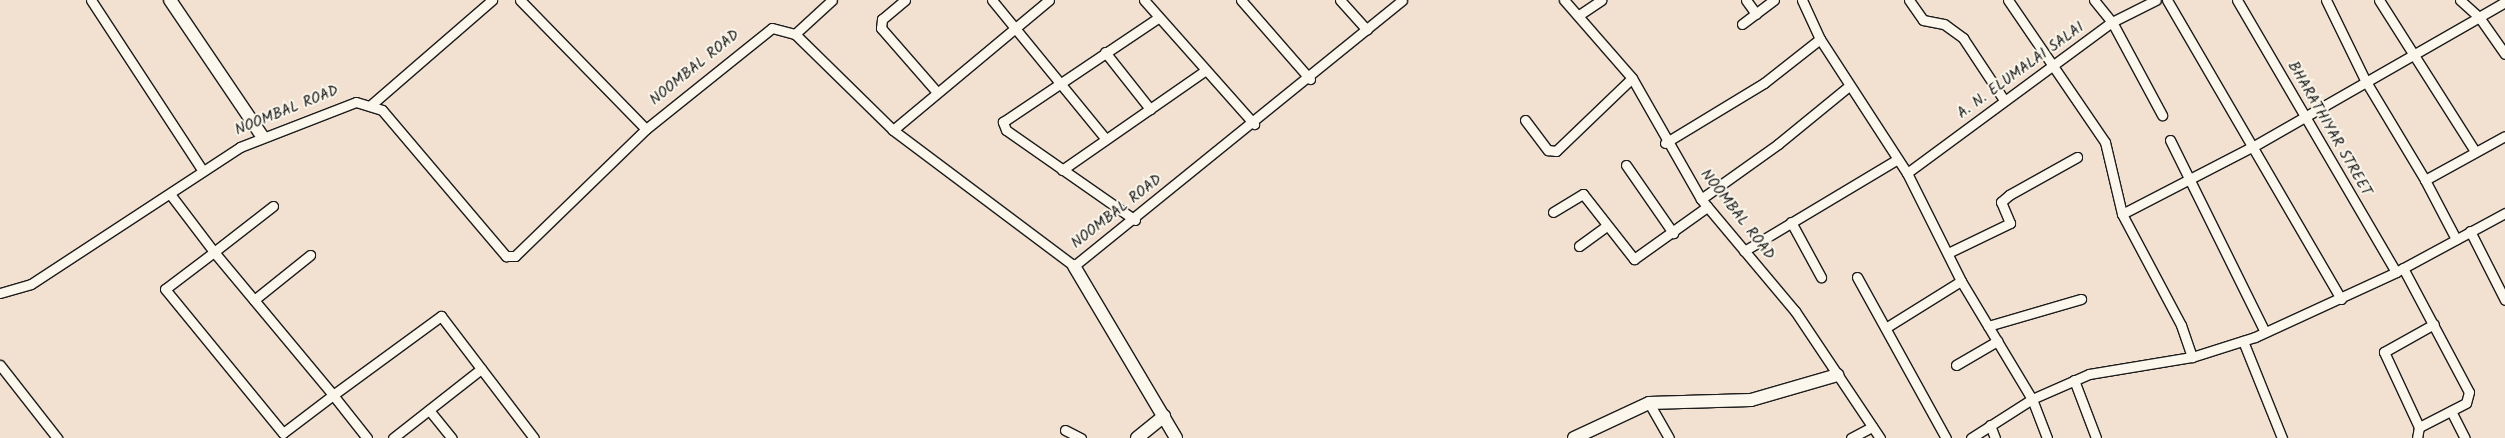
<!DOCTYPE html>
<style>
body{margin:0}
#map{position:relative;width:2505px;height:438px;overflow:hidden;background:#f2e0d0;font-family:Kalam,sans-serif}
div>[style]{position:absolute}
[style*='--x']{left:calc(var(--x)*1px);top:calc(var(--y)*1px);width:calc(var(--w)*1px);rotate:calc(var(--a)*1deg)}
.roads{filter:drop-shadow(1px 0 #1c1c1c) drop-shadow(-1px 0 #1c1c1c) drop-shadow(0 1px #1c1c1c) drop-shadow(0 -1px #1c1c1c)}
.street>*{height:9px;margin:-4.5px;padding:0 4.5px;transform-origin:4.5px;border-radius:4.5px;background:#fbf7ec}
.secondary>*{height:12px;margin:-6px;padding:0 6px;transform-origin:6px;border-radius:6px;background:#fbf7ec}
span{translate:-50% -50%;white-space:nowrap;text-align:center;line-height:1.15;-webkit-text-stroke:4px #fbf7ec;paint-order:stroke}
.street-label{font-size:15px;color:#1c1c1c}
</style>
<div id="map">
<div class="roads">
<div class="street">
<i style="--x:91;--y:0;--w:204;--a:56.8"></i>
<i style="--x:520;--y:0;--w:180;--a:45.7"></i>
<i style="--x:905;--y:0;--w:30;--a:140"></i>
<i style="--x:882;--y:19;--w:9;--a:96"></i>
<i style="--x:881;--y:28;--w:84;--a:48.9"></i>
<i style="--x:992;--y:0;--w:178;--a:50.7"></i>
<i style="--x:1144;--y:0;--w:166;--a:48.4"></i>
<i style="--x:1241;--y:0;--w:105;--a:48.9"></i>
<i style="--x:1340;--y:0;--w:40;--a:48"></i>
<i style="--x:1564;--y:0;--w:103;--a:48.9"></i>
<i style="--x:1632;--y:78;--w:139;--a:60.3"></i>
<i style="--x:1701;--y:199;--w:146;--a:50"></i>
<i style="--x:1795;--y:311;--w:153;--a:56.2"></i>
<i style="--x:1746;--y:0;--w:17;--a:54"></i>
<i style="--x:1802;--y:0;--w:43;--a:65.2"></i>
<i style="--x:1820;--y:39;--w:160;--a:57"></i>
<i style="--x:1907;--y:173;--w:121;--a:63.4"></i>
<i style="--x:1961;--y:281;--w:138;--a:59"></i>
<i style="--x:2032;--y:399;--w:42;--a:69"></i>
<i style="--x:1909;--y:0;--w:24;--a:55"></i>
<i style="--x:1923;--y:20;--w:21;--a:11"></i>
<i style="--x:1944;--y:24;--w:24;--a:36"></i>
<i style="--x:1963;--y:38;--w:74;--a:56.5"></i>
<i style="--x:2008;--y:0;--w:172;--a:55.7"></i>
<i style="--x:2105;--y:142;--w:74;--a:76.7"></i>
<i style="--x:2122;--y:214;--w:126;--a:62"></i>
<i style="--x:2181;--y:325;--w:34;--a:71"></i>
<i style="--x:2094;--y:0;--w:28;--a:51"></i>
<i style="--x:2112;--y:22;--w:106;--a:61.7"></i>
<i style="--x:2167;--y:0;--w:346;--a:59.8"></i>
<i style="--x:2237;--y:0;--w:315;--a:59.7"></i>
<i style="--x:2326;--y:0;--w:89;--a:64"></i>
<i style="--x:2365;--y:80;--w:117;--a:59"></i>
<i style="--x:2425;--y:180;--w:91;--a:-28.8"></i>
<i style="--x:2379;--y:0;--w:179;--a:57.6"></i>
<i style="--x:2460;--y:0;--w:25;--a:42"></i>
<i style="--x:2479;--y:17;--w:30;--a:-30"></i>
<i style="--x:1579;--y:15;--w:27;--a:-34"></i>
<i style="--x:1742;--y:24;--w:40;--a:-37"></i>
<i style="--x:795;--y:34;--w:50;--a:-42.6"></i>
<i style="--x:1105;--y:52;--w:73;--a:51.7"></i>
<i style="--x:372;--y:104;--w:159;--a:-40.9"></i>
<i style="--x:1525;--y:120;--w:38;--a:53"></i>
<i style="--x:1548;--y:150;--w:8;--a:7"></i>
<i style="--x:1556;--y:151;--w:105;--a:-43.8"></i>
<i style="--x:893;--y:130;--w:203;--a:-39.8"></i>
<i style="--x:2170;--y:140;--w:214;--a:63.7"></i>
<i style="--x:1665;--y:143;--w:116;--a:-31.2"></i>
<i style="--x:1764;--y:83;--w:71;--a:-38.2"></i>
<i style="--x:1626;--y:165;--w:83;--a:55.3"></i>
<i style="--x:1062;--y:170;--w:172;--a:-34.8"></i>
<i style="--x:1907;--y:173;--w:255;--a:-36.4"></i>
<i style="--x:2112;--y:22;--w:49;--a:-26.6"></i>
<i style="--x:2425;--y:180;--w:67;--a:62.3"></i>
<i style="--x:170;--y:194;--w:73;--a:52.8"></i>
<i style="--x:214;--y:252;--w:61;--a:142.9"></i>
<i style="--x:165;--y:289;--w:186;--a:50.7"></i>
<i style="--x:283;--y:433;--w:63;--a:-37.2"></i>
<i style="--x:333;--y:395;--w:55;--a:51.7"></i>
<i style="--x:1701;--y:199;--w:95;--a:-35.5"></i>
<i style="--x:1778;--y:144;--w:92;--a:-39.2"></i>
<i style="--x:273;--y:206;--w:75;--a:142.1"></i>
<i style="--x:214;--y:252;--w:186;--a:50.2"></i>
<i style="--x:333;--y:395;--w:134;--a:-36.2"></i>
<i style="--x:441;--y:316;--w:153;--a:52.7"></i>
<i style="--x:1553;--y:212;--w:35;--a:-31"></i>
<i style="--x:1583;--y:194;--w:83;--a:51.9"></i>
<i style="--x:1634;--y:259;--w:90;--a:-35.5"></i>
<i style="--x:2122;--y:214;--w:148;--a:-27.3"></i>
<i style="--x:2254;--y:146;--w:259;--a:-29.8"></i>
<i style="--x:2479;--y:17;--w:45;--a:54.9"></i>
<i style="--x:1135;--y:220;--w:157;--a:-145.1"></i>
<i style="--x:1006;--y:130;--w:9;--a:-111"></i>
<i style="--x:1003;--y:122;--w:187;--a:-33.9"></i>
<i style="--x:1791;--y:222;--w:63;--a:61.4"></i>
<i style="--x:2470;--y:231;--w:77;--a:63.1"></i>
<i style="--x:1579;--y:246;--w:34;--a:-36"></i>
<i style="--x:1744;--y:251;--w:179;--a:-30.9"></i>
<i style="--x:1948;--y:253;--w:69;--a:-25.8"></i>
<i style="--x:2010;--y:223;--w:23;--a:-113"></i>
<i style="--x:2001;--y:202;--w:11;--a:-41"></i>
<i style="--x:2009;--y:195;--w:78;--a:-29.2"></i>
<i style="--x:2403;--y:268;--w:140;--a:62"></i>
<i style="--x:2469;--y:392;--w:11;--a:105"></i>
<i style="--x:2466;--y:403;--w:53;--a:152.9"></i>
<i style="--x:2419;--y:427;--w:11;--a:100"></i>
<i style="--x:1857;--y:277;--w:184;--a:61.1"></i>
<i style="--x:0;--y:293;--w:32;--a:-16"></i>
<i style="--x:31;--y:284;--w:250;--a:-33.2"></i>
<i style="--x:240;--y:147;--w:124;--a:-21.2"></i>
<i style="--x:356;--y:102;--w:27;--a:17"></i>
<i style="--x:382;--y:110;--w:192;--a:49.7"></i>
<i style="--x:506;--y:256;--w:9;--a:0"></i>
<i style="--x:515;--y:256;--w:182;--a:-44.1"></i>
<i style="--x:646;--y:129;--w:161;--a:-38.7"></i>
<i style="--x:772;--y:28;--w:24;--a:15"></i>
<i style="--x:795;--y:34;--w:137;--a:44.4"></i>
<i style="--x:893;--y:130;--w:226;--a:36.9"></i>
<i style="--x:1074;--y:266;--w:422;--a:-39"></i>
<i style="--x:254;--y:300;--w:72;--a:-38.8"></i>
<i style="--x:1988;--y:326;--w:97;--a:-16.2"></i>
<i style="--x:1887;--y:327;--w:87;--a:-31.9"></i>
<i style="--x:2243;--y:341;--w:105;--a:68.1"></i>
<i style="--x:0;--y:365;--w:93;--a:52"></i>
<i style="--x:1956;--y:365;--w:48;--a:-30.3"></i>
<i style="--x:2074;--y:380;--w:62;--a:69.2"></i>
<i style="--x:1649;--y:403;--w:40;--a:60.3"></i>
<i style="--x:429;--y:410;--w:36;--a:51"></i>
<i style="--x:2451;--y:411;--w:30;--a:63"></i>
<i style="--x:1990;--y:425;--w:14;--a:69"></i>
<i style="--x:2419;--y:427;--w:83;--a:-115"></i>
<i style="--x:2384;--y:352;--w:57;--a:-29.2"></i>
<i style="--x:1065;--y:430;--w:18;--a:27"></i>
<i style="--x:393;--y:438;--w:112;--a:-38.1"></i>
<i style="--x:1851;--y:438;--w:24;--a:-28"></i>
<i style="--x:1971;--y:438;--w:72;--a:-32.6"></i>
<i style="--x:2032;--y:399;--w:62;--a:-23.7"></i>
<i style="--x:2089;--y:374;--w:104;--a:-9.4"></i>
<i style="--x:2192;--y:357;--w:66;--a:-17.6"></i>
<i style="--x:2255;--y:337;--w:155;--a:-24.7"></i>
<i style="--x:2396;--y:272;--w:124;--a:-28.4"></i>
</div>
<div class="secondary">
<i style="--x:170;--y:0;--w:164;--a:55.9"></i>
<i style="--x:1074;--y:266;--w:200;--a:59.3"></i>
<i style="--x:1137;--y:438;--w:35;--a:-39"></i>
<i style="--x:1574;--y:438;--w:83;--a:-25"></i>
<i style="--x:1649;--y:403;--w:102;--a:-1.7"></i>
<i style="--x:1751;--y:400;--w:90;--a:-16.2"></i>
</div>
</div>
<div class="street-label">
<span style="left:695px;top:68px;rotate:-39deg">NOOMBAL ROAD</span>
<span style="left:2021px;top:71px;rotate:-36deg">A. N. ELUMALAI SALAI</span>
<span style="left:287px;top:111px;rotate:-22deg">NOOMBAL ROAD</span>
<span style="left:2329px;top:129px;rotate:60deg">BHARATHIYAR STREET</span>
<span style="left:1117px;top:212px;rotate:-38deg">NOOMBAL ROAD</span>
<span style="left:1737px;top:215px;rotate:52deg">NOOMBAL ROAD</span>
</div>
</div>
